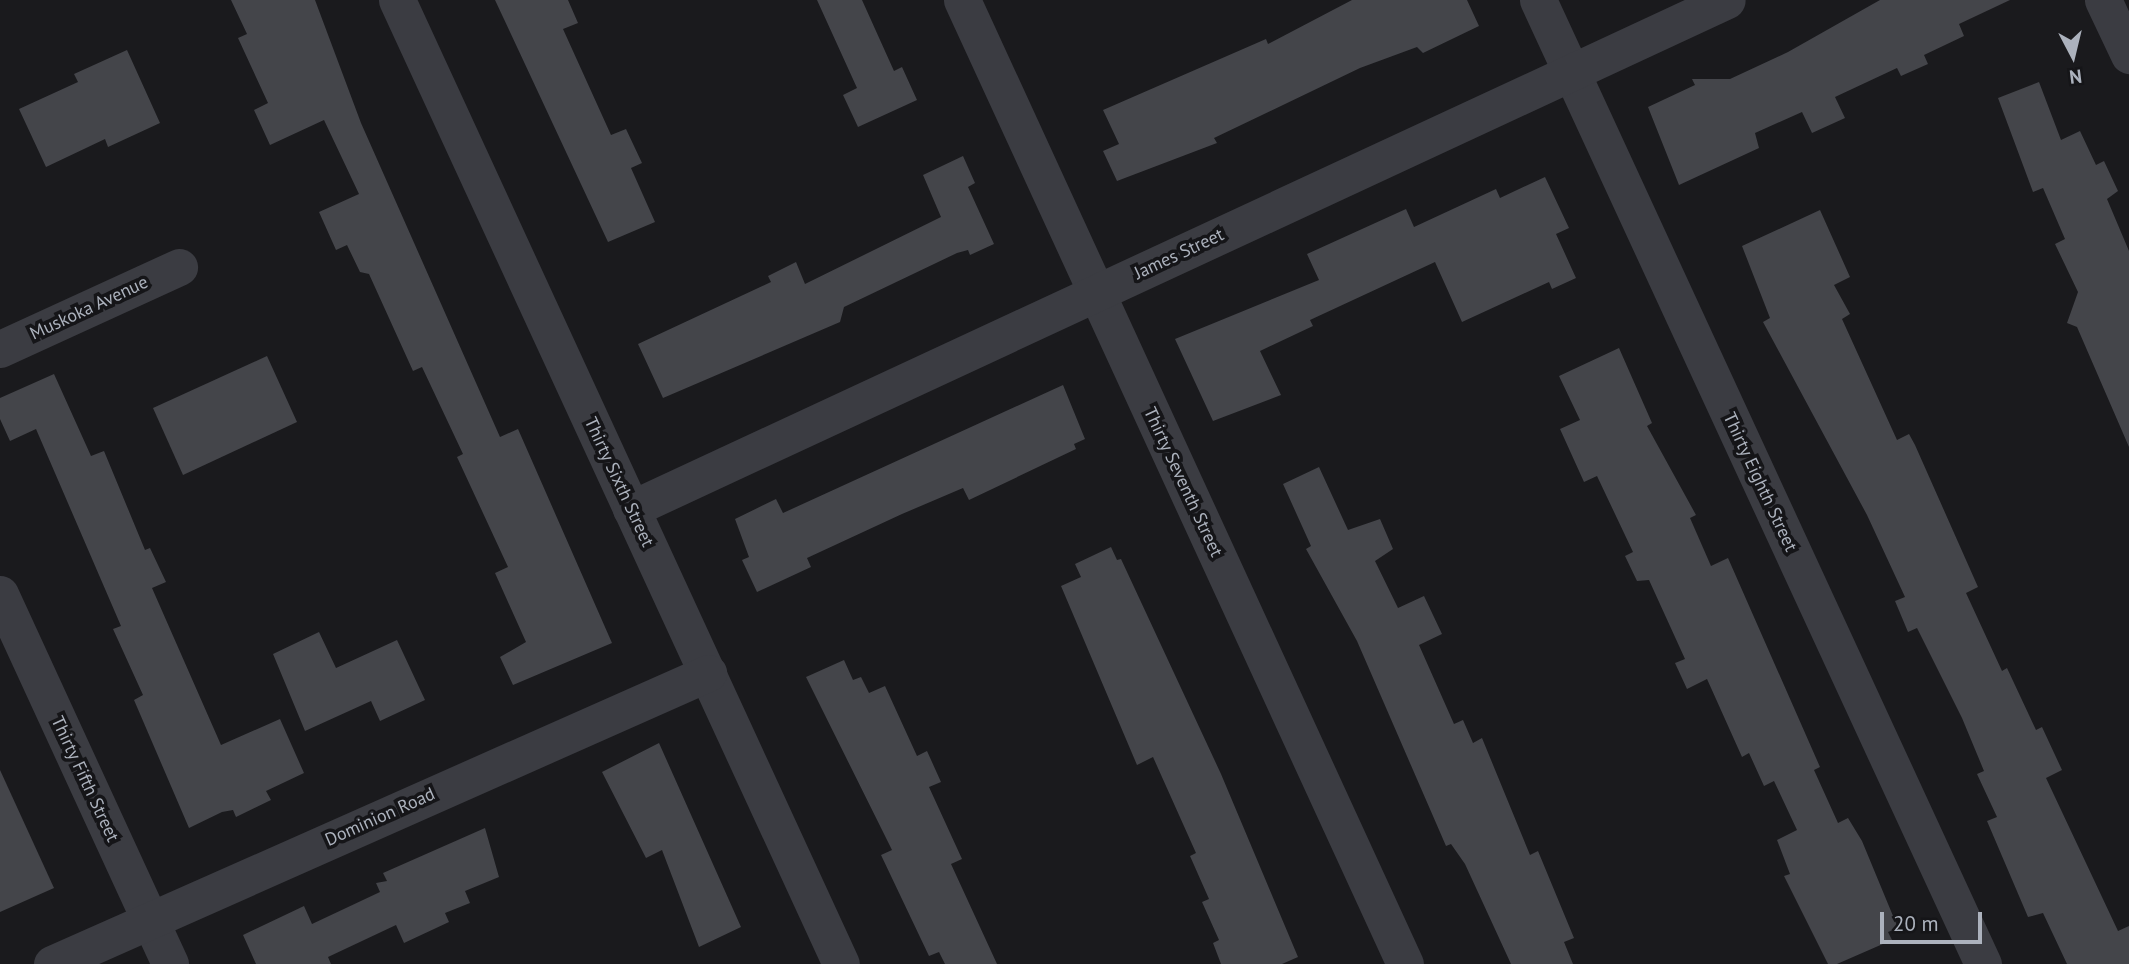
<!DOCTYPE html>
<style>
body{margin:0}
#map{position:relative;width:2129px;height:964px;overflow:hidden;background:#1a1a1d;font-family:"PT Sans",sans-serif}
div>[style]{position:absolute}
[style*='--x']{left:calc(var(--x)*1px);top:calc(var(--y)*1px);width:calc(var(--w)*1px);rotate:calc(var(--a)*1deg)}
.building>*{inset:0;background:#44454a}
.street>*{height:37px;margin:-18.5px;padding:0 18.5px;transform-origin:18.5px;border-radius:18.5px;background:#3b3c42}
span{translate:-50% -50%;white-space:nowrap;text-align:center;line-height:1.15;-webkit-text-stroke:7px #151518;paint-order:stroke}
.street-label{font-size:18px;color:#acb2bd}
.north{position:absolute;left:2038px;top:21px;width:70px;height:70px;-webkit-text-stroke:5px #151518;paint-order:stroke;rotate:173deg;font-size:19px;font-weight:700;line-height:28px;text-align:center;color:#acb2bd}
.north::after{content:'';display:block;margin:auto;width:24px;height:32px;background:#acb2bd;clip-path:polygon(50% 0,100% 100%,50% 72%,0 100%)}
.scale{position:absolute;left:1880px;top:912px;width:102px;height:32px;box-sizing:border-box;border:4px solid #acb2bd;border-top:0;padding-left:9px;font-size:21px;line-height:24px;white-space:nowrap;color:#acb2bd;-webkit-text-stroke:5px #151518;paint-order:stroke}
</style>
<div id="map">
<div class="building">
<i style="clip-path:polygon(231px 0,315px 0,361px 123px,500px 437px,518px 429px,612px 643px,513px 685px,500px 657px,526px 642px,495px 573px,508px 567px,457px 457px,463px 454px,422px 367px,413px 371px,369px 274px,360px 272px,347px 245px,336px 250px,319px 212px,359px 194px,324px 120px,270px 145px,254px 110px,268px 103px,238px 38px,247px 34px)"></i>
<i style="clip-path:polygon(495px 0,568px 0,578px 23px,563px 29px,611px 135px,626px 129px,642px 163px,631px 168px,655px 222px,608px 242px)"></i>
<i style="clip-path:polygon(817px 0,862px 0,894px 71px,902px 67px,917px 100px,858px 127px,843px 95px,857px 88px)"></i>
<i style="clip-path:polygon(1352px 0,1467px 0,1479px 26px,1423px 53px,1417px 47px,1360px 68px,1214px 138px,1217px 143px,1117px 181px,1103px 151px,1119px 144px,1103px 110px,1266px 39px,1268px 44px)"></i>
<i style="clip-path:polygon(1880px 0,2010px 0,1959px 24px,1964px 36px,1924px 55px,1928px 64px,1901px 76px,1897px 68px,1835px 97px,1845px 118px,1812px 133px,1802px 112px,1755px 133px,1759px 148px,1679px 185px,1648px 107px,1695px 85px,1692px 79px,1730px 79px,1788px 52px)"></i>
<i style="clip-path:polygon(127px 50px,160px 123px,108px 147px,105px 139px,46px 167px,19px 109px,78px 82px,74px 74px)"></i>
<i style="clip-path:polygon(2039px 82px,2061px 140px,2080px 131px,2096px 165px,2104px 161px,2118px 191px,2107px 199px,2129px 251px,2129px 447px,2077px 327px,2067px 323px,2078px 292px,2055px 244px,2065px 239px,2043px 188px,2033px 192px,1998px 98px)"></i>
<i style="clip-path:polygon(963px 156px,975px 183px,968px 187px,994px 244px,970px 255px,968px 250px,957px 253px,844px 307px,840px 322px,663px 398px,638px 344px,771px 282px,768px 276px,796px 262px,805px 284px,941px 217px,923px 175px)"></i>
<i style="clip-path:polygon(1545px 177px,1569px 228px,1556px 234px,1576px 278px,1552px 289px,1549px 282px,1462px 322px,1435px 262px,1310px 320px,1313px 326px,1260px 351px,1281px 395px,1213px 421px,1175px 339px,1319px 280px,1307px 254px,1406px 209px,1414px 227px,1496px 189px,1500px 198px)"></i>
<i style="clip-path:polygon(1820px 210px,1850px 277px,1834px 285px,1850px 314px,1842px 319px,1897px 440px,1909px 434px,1915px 445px,1978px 587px,1966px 593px,2002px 671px,2007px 668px,2036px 730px,2042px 727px,2062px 770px,2046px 778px,2118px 931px,2129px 926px,2129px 964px,2067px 964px,2043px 913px,2028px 917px,1987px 821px,1997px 817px,1977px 774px,1984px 771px,1962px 718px,1917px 628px,1908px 632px,1895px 601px,1905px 597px,1867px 515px,1763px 322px,1770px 318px,1742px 246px)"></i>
<i style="clip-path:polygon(1619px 348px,1652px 423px,1647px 426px,1696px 515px,1690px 518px,1711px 566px,1728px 558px,1820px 767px,1814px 770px,1838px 823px,1848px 818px,1862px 841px,1898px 928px,1888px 932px,1892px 940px,1837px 964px,1828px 964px,1784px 876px,1790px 874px,1777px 840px,1797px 830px,1774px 781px,1764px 786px,1749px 753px,1742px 757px,1707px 679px,1687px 689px,1675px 663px,1685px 659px,1649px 580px,1637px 581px,1625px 556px,1633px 552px,1597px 476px,1584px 482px,1560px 429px,1580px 420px,1559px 376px)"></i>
<i style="clip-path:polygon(267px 356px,297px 422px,183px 475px,153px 408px)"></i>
<i style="clip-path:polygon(54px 374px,91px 456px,104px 451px,145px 550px,150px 548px,166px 582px,152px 588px,221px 745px,280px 719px,304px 773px,266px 791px,271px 800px,236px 817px,233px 810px,222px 812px,189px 828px,134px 700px,143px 695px,113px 629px,121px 626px,36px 429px,10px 441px,0 419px,0 398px)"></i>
<i style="clip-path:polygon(1063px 385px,1085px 439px,1074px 444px,1076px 449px,969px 500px,963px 488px,902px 514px,807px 558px,811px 567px,757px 592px,742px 560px,749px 557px,735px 519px,776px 499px,783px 513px)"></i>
<i style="clip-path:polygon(1319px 467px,1348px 530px,1380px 519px,1393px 549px,1375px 561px,1398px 608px,1424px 596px,1442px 634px,1419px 645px,1454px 724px,1463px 720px,1473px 743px,1482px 738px,1530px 855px,1538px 851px,1574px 938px,1564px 942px,1573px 964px,1511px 964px,1465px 864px,1451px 844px,1446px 846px,1357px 641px,1306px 549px,1311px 546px,1283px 484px)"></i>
<i style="clip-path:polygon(1111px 547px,1117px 560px,1121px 559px,1221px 774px,1298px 957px,1282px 964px,1221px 964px,1213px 943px,1219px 940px,1202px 902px,1209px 899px,1190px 856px,1196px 853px,1153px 757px,1137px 765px,1061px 586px,1081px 577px,1075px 564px)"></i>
<i style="clip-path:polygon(319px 632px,336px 668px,397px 640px,425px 700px,380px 721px,371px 701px,305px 731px,273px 654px)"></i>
<i style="clip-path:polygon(844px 660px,853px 680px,861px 677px,869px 693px,885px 686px,917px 756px,927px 751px,941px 782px,929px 787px,962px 859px,951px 864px,997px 964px,945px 964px,939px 952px,929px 956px,881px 855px,892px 850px,806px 677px)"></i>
<i style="clip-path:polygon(659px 743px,741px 927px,699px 947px,662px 850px,646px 858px,602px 772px)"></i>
<i style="clip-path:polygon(0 770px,54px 888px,0 912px)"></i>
<i style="clip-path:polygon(485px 828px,499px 877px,465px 891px,470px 903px,445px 913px,449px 922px,404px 943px,396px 925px,328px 957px,331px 964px,256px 964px,243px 935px,304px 906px,312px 924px,380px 892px,376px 883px,387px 881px,383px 873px)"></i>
</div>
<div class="street">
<i style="--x:397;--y:0;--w:1061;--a:65.27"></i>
<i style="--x:962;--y:0;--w:1061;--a:65.32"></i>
<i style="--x:1538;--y:0;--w:1062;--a:65.22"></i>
<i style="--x:2103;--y:0;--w:61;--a:64.7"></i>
<i style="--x:0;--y:349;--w:197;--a:-24.6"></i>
<i style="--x:631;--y:509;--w:1208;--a:-24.91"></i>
<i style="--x:0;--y:594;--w:407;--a:65.3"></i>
<i style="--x:52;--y:964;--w:718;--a:-23.92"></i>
</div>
<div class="street-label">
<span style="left:1179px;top:254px;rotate:-25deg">James Street</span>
<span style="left:89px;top:308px;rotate:-25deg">Muskoka Avenue</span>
<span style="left:619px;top:482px;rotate:65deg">Thirty Sixth Street</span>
<span style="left:1183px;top:482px;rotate:65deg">Thirty Seventh Street</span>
<span style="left:1760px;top:482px;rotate:65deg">Thirty Eighth Street</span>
<span style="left:85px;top:779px;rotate:65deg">Thirty Fifth Street</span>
<span style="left:380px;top:817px;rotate:-24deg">Dominion Road</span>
</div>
<div class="north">N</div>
<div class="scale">20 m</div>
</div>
